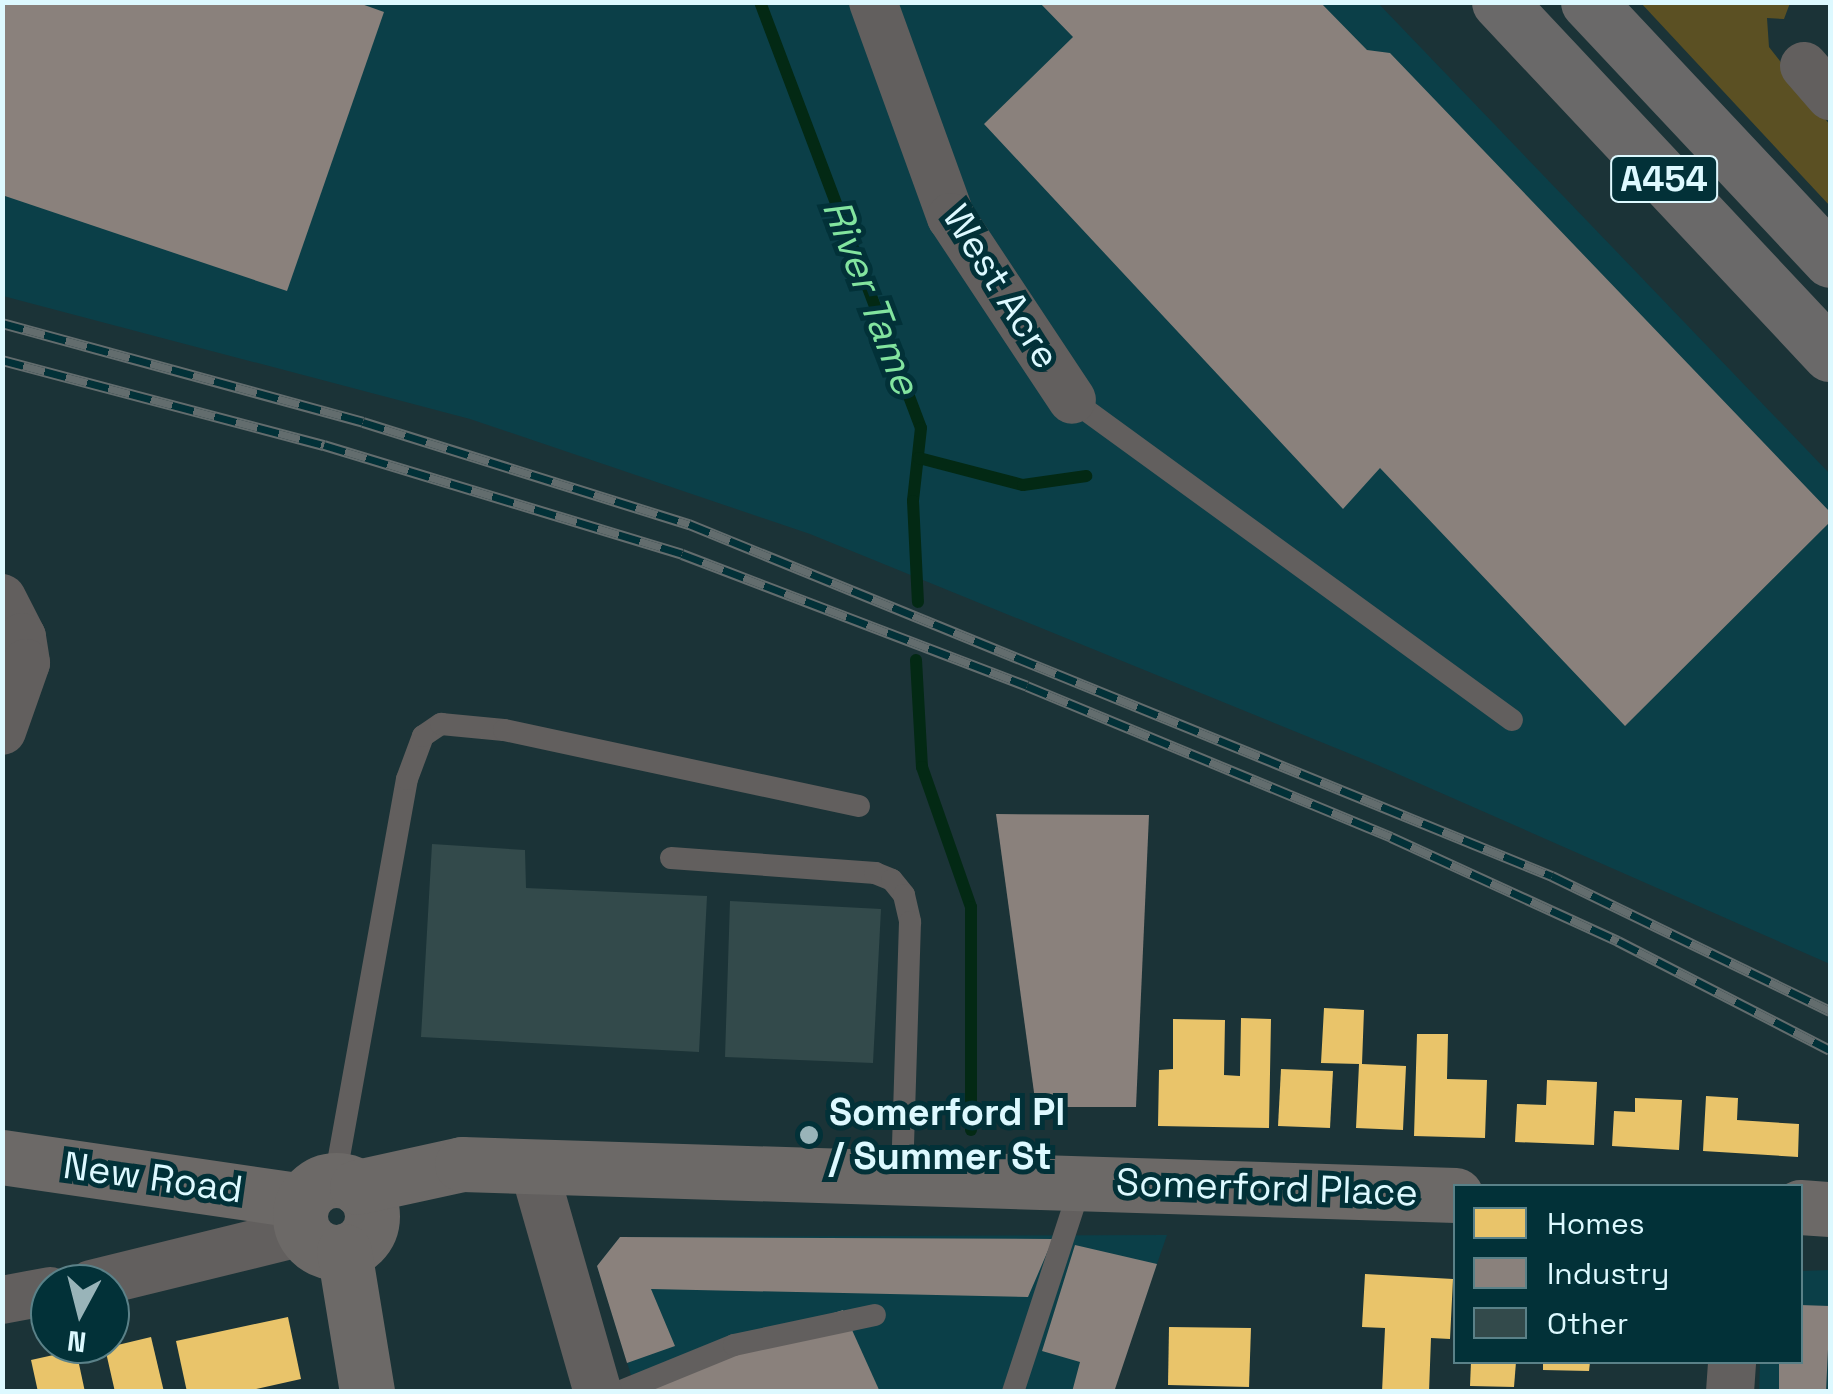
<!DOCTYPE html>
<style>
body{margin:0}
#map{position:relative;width:1833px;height:1394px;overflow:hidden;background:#1b3337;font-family:"Space Grotesk",sans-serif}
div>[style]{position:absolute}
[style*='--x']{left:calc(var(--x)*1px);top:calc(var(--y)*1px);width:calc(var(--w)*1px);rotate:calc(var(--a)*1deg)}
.built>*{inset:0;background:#0b3f48}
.green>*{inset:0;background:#5b5023}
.homes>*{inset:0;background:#e9c46a}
.industry>*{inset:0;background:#8a817c}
.stream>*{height:12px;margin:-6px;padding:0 6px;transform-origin:6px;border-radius:6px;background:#032914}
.building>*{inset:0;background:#334a4b}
.service>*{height:22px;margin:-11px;padding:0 11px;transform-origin:11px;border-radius:11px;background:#625f5e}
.minor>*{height:48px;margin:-24px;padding:0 24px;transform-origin:24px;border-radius:24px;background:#625f5e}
.secondary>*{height:55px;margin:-27.5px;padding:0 27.5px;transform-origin:27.5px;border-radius:27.5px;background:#6c6967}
.secondary>.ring{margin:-27.5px;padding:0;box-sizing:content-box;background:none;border:55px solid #6c6967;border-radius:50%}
.trunk>*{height:55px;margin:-27.5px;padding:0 27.5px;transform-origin:27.5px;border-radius:27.5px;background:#6a6969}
.rail>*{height:11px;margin-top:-5.5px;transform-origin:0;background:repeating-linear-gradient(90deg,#023138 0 22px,#636d6e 0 44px);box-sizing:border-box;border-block:2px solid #636d6e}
.dots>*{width:28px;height:28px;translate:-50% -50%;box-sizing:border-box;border:5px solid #023138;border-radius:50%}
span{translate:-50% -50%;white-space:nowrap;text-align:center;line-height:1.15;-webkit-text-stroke:10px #023138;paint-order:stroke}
.shield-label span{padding:2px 8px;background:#023138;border:2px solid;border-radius:8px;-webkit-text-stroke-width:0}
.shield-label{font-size:35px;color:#ddf9ff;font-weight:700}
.street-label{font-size:38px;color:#ddf9ff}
.poi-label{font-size:38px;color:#ddf9ff;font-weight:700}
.left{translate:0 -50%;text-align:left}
.water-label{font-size:40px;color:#82e49f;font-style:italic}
.frame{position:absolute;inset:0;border:5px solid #ddf9ff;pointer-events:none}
.legend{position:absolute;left:1453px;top:1184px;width:350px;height:180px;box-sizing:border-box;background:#023138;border:2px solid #5a8188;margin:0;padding:12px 18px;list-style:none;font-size:30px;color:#ddf9ff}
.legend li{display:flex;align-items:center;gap:20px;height:50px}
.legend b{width:50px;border:2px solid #5a8188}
.north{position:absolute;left:30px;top:1264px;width:100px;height:100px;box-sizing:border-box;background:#023138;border:2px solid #5a8188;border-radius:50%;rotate:187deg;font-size:28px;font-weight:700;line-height:40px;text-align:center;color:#ddf9ff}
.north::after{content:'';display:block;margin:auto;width:35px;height:45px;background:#99b4b9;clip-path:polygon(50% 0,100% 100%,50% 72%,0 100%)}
</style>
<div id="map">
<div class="built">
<i style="clip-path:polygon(3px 3px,1378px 3px,1830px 474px,1830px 964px,1375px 764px,810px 534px,470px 419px,3px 296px)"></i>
<i style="clip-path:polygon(1167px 1235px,1113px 1391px,636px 1391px,597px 1266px,620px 1237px)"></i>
<i style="clip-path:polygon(1830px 1270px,1830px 1391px,1759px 1392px,1760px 1362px,1800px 1362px,1801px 1271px)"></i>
</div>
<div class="green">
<i style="clip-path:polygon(1641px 3px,1790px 3px,1784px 19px,1767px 18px,1769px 47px,1830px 125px,1830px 206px)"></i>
</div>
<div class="homes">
<i style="clip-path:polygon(1324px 1008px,1364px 1010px,1362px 1064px,1406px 1066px,1403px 1130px,1356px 1128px,1359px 1064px,1321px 1063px)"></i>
<i style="clip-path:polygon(1241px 1018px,1271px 1019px,1269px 1128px,1158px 1126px,1159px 1070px,1173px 1069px,1173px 1019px,1225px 1020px,1224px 1075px,1240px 1076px)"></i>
<i style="clip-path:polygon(1417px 1034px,1448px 1034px,1447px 1079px,1487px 1080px,1485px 1138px,1414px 1136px)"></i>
<i style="clip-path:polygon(1281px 1069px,1333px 1071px,1330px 1128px,1278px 1126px)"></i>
<i style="clip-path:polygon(1547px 1080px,1597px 1082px,1594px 1145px,1515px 1142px,1517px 1104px,1546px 1105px)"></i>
<i style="clip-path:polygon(1706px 1096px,1738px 1098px,1737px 1120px,1799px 1124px,1798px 1157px,1703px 1151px)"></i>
<i style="clip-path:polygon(1635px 1098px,1682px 1100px,1679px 1150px,1612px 1146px,1614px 1111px,1635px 1112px)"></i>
<i style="clip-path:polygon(1365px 1274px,1453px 1279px,1450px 1339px,1431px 1338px,1429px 1392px,1382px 1392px,1385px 1328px,1362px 1327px)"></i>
<i style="clip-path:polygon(288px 1317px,301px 1379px,243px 1392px,187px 1392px,176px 1341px)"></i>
<i style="clip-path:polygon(1169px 1327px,1251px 1328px,1249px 1387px,1168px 1385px)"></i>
<i style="clip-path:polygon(151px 1337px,164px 1392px,115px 1392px,105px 1348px)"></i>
<i style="clip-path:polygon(76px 1350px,85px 1392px,38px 1392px,31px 1360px)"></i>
<i style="clip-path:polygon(1471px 1362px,1516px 1362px,1514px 1387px,1470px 1386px)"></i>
<i style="clip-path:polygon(1543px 1362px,1590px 1362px,1589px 1371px,1543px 1370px)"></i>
</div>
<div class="industry">
<i style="clip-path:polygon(2px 2px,356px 2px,384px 12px,287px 291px,2px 195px)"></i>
<i style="clip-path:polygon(1039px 2px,1320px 2px,1367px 50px,1390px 53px,1830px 512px,1830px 522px,1625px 726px,1380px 468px,1343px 509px,984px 124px,1073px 37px)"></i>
<i style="clip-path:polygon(996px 814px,1149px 815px,1136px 1107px,1036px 1107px)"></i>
<i style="clip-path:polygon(620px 1237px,1053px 1239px,1028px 1297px,651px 1289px,675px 1346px,627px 1363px,597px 1266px)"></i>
<i style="clip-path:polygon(1075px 1245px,1157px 1264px,1114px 1392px,1072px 1392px,1080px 1362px,1042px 1351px)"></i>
<i style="clip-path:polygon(1800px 1305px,1830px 1306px,1826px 1392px,1779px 1392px,1779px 1362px,1800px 1362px)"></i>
<i style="clip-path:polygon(843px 1310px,880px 1392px,649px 1392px,644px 1376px)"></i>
</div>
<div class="stream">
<i style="--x:760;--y:2;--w:455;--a:69.3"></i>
<i style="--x:921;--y:428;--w:73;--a:96.3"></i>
<i style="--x:913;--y:501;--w:101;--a:87.2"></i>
<i style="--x:919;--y:458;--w:107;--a:14.6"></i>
<i style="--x:1023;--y:485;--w:64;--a:-8.1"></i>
<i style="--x:916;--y:660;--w:107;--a:86.8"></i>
<i style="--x:922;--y:767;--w:148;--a:70.7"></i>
<i style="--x:971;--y:907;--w:223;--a:90"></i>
</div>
<div class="building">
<i style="clip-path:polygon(432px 844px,525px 850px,526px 888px,707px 896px,699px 1052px,421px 1037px)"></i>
<i style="clip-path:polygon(730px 901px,881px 909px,873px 1063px,725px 1057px)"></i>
</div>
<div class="service">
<i style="--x:1072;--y:400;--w:544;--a:36.03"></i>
<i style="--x:671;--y:858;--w:205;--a:4.2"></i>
<i style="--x:875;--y:873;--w:18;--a:22"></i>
<i style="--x:892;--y:880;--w:19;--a:51"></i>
<i style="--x:904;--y:895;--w:28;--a:77"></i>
<i style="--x:910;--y:922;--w:257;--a:91.8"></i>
<i style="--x:335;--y:1179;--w:406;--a:-79.8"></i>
<i style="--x:407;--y:779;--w:46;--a:-69.6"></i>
<i style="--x:423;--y:736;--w:22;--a:-34"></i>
<i style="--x:441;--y:724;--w:63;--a:5.4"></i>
<i style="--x:504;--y:730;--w:363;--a:12.1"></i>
<i style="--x:619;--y:1392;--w:124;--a:-22.2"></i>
<i style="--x:734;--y:1345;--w:144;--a:-12"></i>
<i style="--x:1013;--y:1392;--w:219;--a:-71.9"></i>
</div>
<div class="minor">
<i style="--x:873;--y:2;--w:229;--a:70.1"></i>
<i style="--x:951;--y:217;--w:219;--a:56.5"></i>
<i style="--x:1804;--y:66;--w:40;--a:49"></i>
<i style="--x:2;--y:598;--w:44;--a:62.9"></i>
<i style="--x:22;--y:637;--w:26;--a:81"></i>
<i style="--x:26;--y:663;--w:72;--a:109.4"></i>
<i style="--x:533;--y:1166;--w:235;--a:74"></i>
<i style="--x:91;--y:1284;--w:218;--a:-13.8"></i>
<i style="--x:2;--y:1300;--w:49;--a:-10.6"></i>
<i style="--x:1730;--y:1392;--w:30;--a:-86"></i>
</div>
<div class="secondary">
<i style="--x:2;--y:1157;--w:303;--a:8.3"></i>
<i class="ring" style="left:300px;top:1180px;width:17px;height:17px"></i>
<i style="--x:357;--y:1187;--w:107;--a:-12.4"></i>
<i style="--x:462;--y:1164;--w:994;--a:1.79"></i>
<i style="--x:1800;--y:1207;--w:30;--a:4"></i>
<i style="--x:344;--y:1251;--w:143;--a:80.7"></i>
</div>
<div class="trunk">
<i style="--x:1499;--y:2;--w:483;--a:46.8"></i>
<i style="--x:1588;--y:2;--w:354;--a:46.8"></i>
</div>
<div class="rail">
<i style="--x:2;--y:323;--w:374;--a:15.3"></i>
<i style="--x:363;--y:422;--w:342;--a:17.4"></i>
<i style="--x:689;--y:524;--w:932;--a:22.19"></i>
<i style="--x:1552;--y:876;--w:309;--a:25.9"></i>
<i style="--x:2;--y:360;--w:333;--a:14.8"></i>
<i style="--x:324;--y:445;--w:374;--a:16.9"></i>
<i style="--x:682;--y:554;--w:369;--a:20.9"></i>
<i style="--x:1027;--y:686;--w:394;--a:22.5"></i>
<i style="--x:1391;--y:837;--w:250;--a:24.6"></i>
<i style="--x:1618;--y:941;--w:238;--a:27.2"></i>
</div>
<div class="dots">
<i style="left:809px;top:1135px;background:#99b4b9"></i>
</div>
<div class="shield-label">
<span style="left:1664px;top:179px">A454</span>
</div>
<div class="street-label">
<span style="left:1001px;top:287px;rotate:58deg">West Acre</span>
<span style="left:153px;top:1178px;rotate:8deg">New Road</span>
<span style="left:1267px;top:1188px;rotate:2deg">Somerford Place</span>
</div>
<div class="poi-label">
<span class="left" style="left:829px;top:1135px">Somerford Pl<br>/ Summer St</span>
</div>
<div class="water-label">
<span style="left:871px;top:297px;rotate:69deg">River Tame</span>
</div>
<div class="frame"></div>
<ul class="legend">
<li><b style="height:28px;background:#e9c46a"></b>Homes</li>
<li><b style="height:28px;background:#8a817c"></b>Industry</li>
<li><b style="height:28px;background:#334a4b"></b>Other</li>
</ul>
<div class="north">N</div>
</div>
